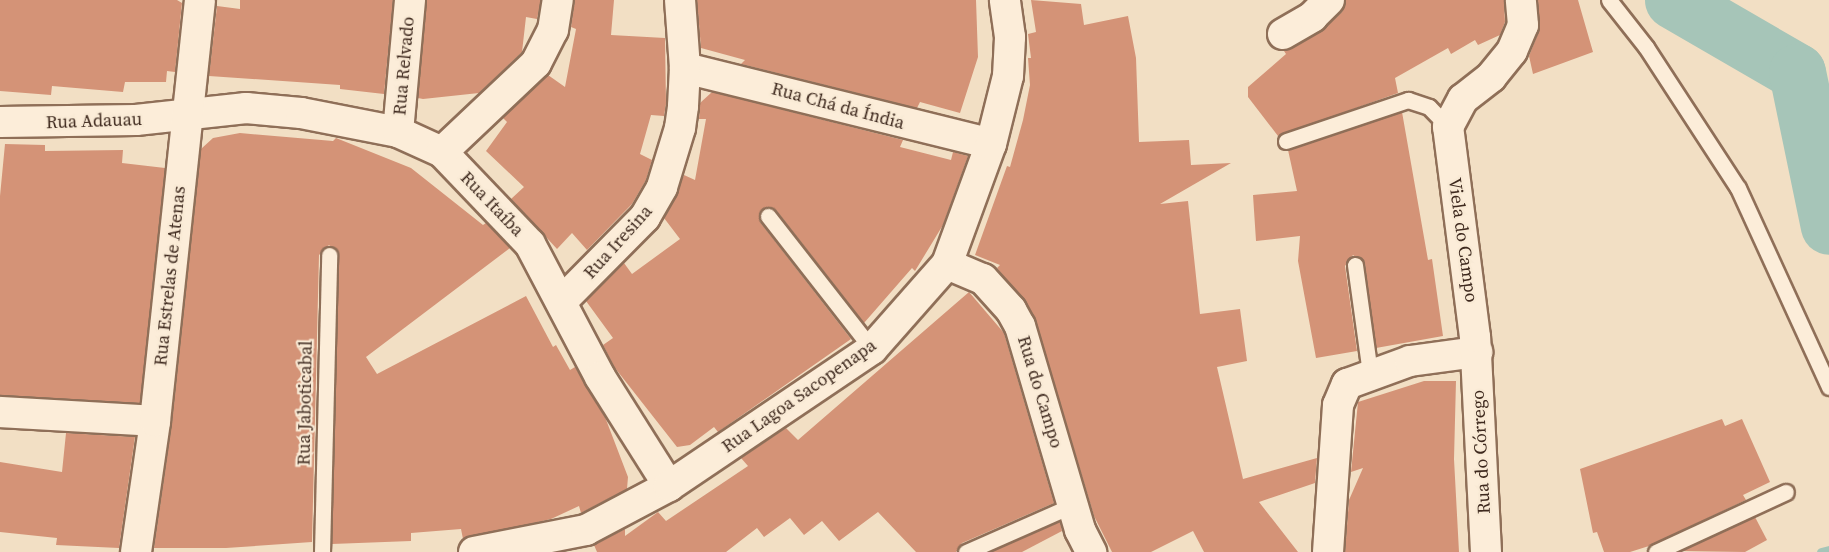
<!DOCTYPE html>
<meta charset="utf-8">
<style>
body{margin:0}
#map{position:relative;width:1829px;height:552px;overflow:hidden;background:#f2dfc4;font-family:"Source Serif 4",serif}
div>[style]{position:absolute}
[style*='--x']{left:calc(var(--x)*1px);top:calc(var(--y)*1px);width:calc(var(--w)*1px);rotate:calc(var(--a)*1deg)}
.stream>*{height:9px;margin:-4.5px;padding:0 4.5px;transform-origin:4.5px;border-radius:4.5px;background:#a6c5b8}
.river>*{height:57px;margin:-28.5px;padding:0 28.5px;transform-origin:28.5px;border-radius:28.5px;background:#a6c5b8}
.building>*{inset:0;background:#d49377}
.roads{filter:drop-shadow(2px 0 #8f6f58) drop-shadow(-2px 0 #8f6f58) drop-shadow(0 2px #8f6f58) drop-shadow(0 -2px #8f6f58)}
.service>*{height:15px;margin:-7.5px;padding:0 7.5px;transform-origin:7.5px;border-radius:7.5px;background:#fcedd9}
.minor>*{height:30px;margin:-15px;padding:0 15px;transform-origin:15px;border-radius:15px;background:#fcedd9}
span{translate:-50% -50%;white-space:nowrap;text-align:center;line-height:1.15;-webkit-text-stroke:4.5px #f9ead5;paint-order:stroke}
.street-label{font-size:18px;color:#3e291e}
</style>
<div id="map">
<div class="stream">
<i style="--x:1821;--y:552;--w:8;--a:-14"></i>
</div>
<div class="river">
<i style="--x:1673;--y:0;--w:143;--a:30.1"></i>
<i style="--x:1797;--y:72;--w:157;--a:78.3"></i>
</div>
<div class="building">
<i style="clip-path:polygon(0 0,177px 0,182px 3px,175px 72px,167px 71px,166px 82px,125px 82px,123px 92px,52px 86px,51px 95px,0 91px)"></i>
<i style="clip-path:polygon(240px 0,393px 0,384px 94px,340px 89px,340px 85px,209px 76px,217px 6px,240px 9px)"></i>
<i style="clip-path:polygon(427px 0,541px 0,537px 19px,526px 17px,522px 52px,479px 93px,423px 99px,418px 98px)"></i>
<i style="clip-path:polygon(575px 0,614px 0,611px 35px,665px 38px,666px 104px,664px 116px,651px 115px,640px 154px,652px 160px,646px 180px,632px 204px,587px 250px,572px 233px,557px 249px,511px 199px,524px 187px,486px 151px,507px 122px,503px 118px,548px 75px,565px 87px,576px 29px,571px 27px)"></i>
<i style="clip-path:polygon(697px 0,976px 0,978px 57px,960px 113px,920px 102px,917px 108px,741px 64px,745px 60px,701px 48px)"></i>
<i style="clip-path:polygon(1031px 0,1081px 4px,1084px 25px,1128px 16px,1136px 58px,1139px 142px,1189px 140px,1191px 165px,1231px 163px,1160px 204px,1188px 201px,1200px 314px,1240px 309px,1247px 361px,1217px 367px,1243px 479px,1317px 458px,1315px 483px,1259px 502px,1298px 552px,1204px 552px,1193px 531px,1151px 552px,1112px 552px,1094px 516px,1035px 318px,997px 268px,1000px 265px,975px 255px,1007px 166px,1010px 167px,1023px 120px,1030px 85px,1028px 58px,1031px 58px,1028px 34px,1036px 32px)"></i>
<i style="clip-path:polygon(1346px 0,1504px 0,1505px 22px,1500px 35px,1478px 45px,1475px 40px,1451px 54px,1448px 48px,1395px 78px,1398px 93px,1278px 136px,1248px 97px,1248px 87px,1286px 54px,1284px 51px,1324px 29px,1342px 12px)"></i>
<i style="clip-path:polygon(1538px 0,1578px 0,1593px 52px,1533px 74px,1529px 56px,1539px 31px)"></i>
<i style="clip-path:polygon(712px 92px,903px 140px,900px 147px,951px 160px,953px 152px,968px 156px,943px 225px,915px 271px,912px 268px,864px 323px,776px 210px,762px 209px,760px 222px,851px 339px,718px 432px,714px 427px,690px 445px,677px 447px,615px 368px,603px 345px,613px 338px,586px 301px,624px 263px,632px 274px,680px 239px,664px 218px,684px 175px,695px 180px,706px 119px,699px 119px,700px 103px)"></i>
<i style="clip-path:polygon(1402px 112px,1428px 260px,1432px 259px,1443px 336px,1376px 348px,1365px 264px,1353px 255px,1345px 266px,1357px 351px,1316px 358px,1298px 261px,1300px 236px,1256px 241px,1253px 195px,1297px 191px,1288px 150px)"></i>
<i style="clip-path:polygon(240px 133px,333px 141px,336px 138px,411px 168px,483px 225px,486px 223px,510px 248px,366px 357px,377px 374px,526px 296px,553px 347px,556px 345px,570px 370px,575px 367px,605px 417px,628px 477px,627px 489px,581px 513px,579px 506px,551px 519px,463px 539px,461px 529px,411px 533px,411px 541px,332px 544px,339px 255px,329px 245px,319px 255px,312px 542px,226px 548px,154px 548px,172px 423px,201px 149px,213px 138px)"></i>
<i style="clip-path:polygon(5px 144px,45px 145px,45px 151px,123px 150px,122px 163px,165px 168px,140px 403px,0 395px,0 196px)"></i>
<i style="clip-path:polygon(969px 292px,1004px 333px,1054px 503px,962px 543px,956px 552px,916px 552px,878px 512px,839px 541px,822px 521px,804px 535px,790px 518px,764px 537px,757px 528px,726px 552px,597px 552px,594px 545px,625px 529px,625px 536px,658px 512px,666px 521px,748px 466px,741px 458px,786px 428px,798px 440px)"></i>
<i style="clip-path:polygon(1424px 381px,1456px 381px,1454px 459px,1459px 552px,1345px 552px,1349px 500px,1363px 468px,1351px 472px,1358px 402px)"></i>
<i style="clip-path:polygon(1722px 419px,1725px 426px,1742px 419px,1770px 482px,1743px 495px,1746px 500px,1649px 546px,1630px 552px,1604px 552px,1597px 532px,1593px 533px,1580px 469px)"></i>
<i style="clip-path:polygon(66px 433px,135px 437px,119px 548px,56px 545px,57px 538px,0 532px,0 462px,62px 472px)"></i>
<i style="clip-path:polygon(1755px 517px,1767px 540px,1745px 552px,1682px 551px)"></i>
<i style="clip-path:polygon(1060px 522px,1062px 531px,1022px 552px,990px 552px)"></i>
</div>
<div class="roads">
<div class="service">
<i style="--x:1609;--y:0;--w:60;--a:51.8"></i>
<i style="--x:1646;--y:47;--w:168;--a:56.9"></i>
<i style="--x:1738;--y:188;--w:219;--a:65.4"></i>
<i style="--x:1286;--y:141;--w:129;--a:-18.6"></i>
<i style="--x:1408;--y:100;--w:22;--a:18"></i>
<i style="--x:1429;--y:107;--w:28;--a:46"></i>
<i style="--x:768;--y:216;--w:169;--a:52"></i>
<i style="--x:1355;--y:265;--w:109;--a:82.1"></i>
<i style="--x:322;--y:552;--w:297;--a:-88.6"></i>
<i style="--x:966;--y:552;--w:117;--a:-23.7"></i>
<i style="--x:1656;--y:552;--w:143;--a:-24.8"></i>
</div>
<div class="minor">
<i style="--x:1283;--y:34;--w:34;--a:-30"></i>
<i style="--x:1312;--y:17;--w:24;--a:-45"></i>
<i style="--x:685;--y:68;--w:315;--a:13.9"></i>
<i style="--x:0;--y:122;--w:136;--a:-0.8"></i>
<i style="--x:136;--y:120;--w:111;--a:-6.2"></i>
<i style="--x:246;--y:108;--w:55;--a:5.2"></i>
<i style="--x:301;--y:113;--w:99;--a:11.1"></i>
<i style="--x:398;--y:132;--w:48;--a:24.4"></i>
<i style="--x:442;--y:152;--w:127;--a:46.3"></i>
<i style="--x:530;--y:244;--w:150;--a:62.2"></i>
<i style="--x:600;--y:377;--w:129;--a:57.7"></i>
<i style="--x:398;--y:132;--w:133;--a:-84.8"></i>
<i style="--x:442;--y:152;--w:129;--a:-43.4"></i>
<i style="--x:536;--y:63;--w:37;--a:-63"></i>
<i style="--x:553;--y:30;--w:30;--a:-81"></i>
<i style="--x:947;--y:264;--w:39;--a:23"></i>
<i style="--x:983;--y:279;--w:42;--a:47.9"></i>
<i style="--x:1011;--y:310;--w:18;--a:61"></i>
<i style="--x:1020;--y:326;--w:213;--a:73.6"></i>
<i style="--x:1080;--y:530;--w:25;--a:63"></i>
<i style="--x:562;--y:301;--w:118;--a:-45.3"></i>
<i style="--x:645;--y:217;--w:34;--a:-60"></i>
<i style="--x:662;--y:187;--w:62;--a:-73"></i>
<i style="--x:680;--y:128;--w:22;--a:-82"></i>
<i style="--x:683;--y:106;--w:38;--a:-87"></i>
<i style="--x:685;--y:68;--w:68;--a:-94.2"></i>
<i style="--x:0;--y:412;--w:155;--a:3.3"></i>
<i style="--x:136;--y:552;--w:132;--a:-81.7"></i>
<i style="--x:155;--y:421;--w:423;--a:-83.9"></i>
<i style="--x:474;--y:552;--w:114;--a:-11.1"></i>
<i style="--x:586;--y:530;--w:94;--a:-27.9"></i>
<i style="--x:669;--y:486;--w:245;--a:-34"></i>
<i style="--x:872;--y:349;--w:113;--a:-48.6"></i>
<i style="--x:947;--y:264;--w:128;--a:-69.9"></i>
<i style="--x:991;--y:144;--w:70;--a:-76"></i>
<i style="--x:1008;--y:76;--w:39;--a:-87"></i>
<i style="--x:1010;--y:37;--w:37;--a:-98"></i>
<i style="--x:1328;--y:552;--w:147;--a:-86.1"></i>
<i style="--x:1338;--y:405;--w:23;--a:-67"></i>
<i style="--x:1347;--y:384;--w:67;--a:-20.1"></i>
<i style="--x:1410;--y:361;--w:68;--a:-7.7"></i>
<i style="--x:1486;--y:552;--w:215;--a:-92.9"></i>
<i style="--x:1475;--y:337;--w:212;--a:-97.3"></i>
<i style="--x:1448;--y:127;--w:32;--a:-62"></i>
<i style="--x:1463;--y:99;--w:36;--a:-38"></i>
<i style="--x:1491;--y:77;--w:33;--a:-51"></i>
<i style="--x:1512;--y:51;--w:28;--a:-67"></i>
<i style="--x:1523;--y:25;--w:25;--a:-95"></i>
</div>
</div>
<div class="street-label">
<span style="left:404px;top:66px;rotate:-85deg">Rua Relvado</span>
<span style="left:838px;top:106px;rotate:15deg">Rua Chá da Índia</span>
<span style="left:94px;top:121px;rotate:-2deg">Rua Adauau</span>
<span style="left:492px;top:204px;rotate:46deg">Rua Itaíba</span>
<span style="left:1463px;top:240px;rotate:82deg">Viela do Campo</span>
<span style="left:618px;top:242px;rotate:-48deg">Rua Iresina</span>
<span style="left:170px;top:276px;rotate:-84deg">Rua Estrelas de Atenas</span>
<span style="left:1040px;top:392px;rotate:73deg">Rua do Campo</span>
<span style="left:799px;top:396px;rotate:-35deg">Rua Lagoa Sacopenapa</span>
<span style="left:305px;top:403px;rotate:-89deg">Rua Jaboticabal</span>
<span style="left:1481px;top:452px;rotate:-93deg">Rua do Córrego</span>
</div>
</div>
